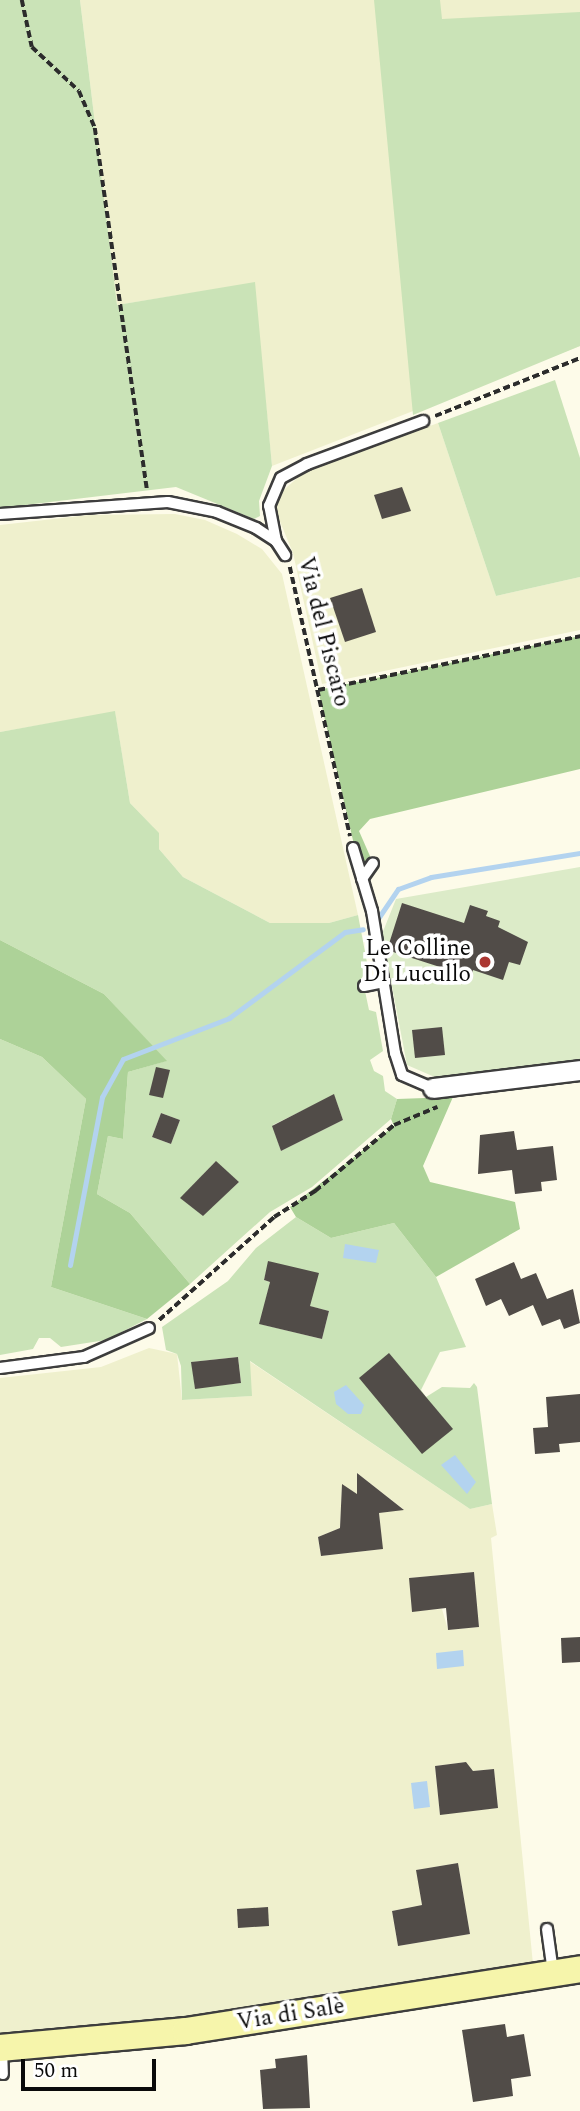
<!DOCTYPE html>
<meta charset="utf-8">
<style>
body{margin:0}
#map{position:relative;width:580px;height:2111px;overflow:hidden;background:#fdfbe9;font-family:Spectral,serif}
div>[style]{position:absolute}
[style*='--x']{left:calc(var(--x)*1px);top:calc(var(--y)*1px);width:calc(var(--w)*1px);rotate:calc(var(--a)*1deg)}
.farmland>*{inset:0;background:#eff0cd}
.green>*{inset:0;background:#cae3b7}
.forest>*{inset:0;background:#add298}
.pitch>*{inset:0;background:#dcebc8}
.water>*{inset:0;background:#b3d3ef}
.stream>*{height:5px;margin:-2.5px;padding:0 2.5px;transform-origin:2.5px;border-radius:2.5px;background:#b3d3ef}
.building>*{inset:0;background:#514c48}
.path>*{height:3.5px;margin-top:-1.75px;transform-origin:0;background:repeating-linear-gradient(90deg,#2c2c2c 0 7px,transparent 0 10.5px)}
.roads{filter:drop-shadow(2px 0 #3d3d3d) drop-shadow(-2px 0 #3d3d3d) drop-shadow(0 2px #3d3d3d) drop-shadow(0 -2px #3d3d3d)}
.service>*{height:10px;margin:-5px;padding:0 5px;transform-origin:5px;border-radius:5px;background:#fff}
.minor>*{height:19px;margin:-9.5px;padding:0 9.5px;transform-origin:9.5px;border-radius:9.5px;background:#fff}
.secondary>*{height:26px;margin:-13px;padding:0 13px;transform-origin:13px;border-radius:13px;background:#f6f5ab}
.dots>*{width:19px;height:19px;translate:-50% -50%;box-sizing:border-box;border:4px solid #fff;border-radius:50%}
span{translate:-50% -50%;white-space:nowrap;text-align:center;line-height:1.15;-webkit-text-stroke:7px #fff;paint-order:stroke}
.street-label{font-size:23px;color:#0a0a0a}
.poi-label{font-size:23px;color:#0a0a0a}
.right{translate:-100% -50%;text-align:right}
.scale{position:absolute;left:21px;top:2059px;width:135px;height:32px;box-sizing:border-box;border:4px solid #0a0a0a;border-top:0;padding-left:9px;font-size:21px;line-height:24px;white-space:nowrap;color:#0a0a0a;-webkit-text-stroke:5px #fff;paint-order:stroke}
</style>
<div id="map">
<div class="farmland">
<i style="clip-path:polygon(80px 0,580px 0,580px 346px,272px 466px,254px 283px,117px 305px)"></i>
<i style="clip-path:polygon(438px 423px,496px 596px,580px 577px,580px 630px,322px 684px,293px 553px,276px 512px,277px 496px,304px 472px)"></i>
<i style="clip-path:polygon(175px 514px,205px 520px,237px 534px,262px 549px,282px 574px,358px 915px,329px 923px,270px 923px,183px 877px,159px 849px,153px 827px,130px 803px,115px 712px,0 732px,0 525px,89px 515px)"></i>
<i style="clip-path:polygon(evenodd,149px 1348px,177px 1354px,182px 1400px,251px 1396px,249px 1361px,470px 1509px,492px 1504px,497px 1535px,491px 1538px,533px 1964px,129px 2027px,0 2037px,0 1378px,101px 1367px,149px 1348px,357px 1473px,403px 1509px,379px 1513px,382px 1549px,321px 1556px,318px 1537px,340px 1528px,342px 1485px,357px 1494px,357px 1473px,149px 1348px,474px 1572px,479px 1627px,448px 1630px,442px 1609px,412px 1611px,410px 1578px,474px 1572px,149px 1348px,466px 1762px,473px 1771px,494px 1769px,498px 1808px,440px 1814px,435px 1766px,466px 1762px,149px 1348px,458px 1863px,470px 1934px,398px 1946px,392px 1911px,422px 1905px,417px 1870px,458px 1863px)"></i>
</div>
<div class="green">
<i style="clip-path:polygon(0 0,80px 0,117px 305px,255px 282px,272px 466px,259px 501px,260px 516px,254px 519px,176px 487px,0 508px)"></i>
<i style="clip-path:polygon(374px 0,440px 0,442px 19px,580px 12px,580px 346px,413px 415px)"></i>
<i style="clip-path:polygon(555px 380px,580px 458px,580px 577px,496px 596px,438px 423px)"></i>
<i style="clip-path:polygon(evenodd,115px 711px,130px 803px,159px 833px,159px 849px,183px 877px,270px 923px,329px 923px,358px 915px,369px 973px,362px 977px,369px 1010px,376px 1012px,383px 1051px,370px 1060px,374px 1071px,383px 1076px,385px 1091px,397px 1099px,391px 1119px,312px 1187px,270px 1212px,190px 1284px,130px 1213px,97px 1194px,108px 1136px,123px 1139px,128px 1072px,166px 1061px,104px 994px,0 940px,0 732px,115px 711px,334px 1095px,343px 1120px,281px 1151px,273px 1125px,334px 1095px,115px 711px,161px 1113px,180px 1120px,171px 1144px,152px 1137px,161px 1113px,115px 711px,215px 1162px,239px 1182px,203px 1215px,181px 1198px,215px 1162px)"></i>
<i style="clip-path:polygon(0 1039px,42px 1057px,86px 1099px,51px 1287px,147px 1319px,106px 1340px,61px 1347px,50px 1338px,39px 1338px,33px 1349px,0 1355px)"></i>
<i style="clip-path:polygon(evenodd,296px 1217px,331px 1238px,394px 1223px,436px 1277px,466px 1347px,440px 1352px,421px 1390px,426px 1397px,442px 1387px,470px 1388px,474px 1383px,477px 1387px,492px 1504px,470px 1509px,250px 1361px,252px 1396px,182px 1400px,181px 1366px,177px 1354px,166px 1350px,162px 1327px,228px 1281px,256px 1248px,296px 1217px,269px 1261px,309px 1306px,329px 1311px,322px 1339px,260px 1324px,270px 1282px,264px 1280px,269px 1261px,296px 1217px,238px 1357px,241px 1383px,195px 1388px,192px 1362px,238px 1357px)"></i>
</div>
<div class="forest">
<i style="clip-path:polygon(580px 636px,580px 769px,370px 819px,359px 831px,373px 863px,362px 879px,318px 690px)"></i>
<i style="clip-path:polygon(0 940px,104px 994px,167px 1061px,128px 1072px,123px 1139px,108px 1136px,97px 1194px,130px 1213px,190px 1284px,147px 1319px,51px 1287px,86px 1099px,42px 1057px,0 1039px)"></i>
<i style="clip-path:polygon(453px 1097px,423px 1166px,430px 1182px,515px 1202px,520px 1229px,436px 1277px,394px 1223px,331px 1238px,296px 1217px,290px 1207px,394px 1126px,391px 1119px,397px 1099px)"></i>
</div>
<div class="pitch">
<i style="clip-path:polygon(580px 867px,580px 1061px,437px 1078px,407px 1065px,382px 934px,396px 899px)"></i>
</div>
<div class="water">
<i style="clip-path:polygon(345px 1244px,379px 1250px,376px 1263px,343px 1258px)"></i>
<i style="clip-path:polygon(346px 1385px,364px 1405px,361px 1414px,348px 1414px,336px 1404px,334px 1392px)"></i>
<i style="clip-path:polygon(455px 1455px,476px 1482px,467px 1494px,441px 1465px)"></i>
<i style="clip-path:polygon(463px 1650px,464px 1666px,437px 1669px,436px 1653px)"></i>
<i style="clip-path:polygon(427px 1781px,430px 1807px,414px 1809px,411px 1783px)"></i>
</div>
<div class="stream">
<i style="--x:379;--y:917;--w:34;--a:-56"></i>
<i style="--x:398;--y:889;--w:35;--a:-20"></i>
<i style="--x:431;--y:877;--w:151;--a:-9.2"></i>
<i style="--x:70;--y:1265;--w:171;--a:-79.2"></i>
<i style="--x:102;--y:1097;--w:43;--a:-61.1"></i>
<i style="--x:123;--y:1059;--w:114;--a:-21.1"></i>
<i style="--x:229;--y:1018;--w:144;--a:-36.6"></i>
<i style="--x:345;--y:932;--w:18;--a:-9"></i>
</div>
<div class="building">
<i style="clip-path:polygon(402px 487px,411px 511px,382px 519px,374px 495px)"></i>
<i style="clip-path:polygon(362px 588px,376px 632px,345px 642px,330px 598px)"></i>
<i style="clip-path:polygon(402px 903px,464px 923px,470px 905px,488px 911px,486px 916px,500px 921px,498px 927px,528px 942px,520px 965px,509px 962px,503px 980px,473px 970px,471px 977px,387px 950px)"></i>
<i style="clip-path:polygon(442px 1027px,445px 1055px,415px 1058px,412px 1030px)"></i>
<i style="clip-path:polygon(156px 1067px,170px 1070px,163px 1098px,149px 1095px)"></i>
<i style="clip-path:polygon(334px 1094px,343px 1120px,281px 1151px,272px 1126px)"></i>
<i style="clip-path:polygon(161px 1113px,180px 1120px,171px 1144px,152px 1137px)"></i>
<i style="clip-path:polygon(514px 1131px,517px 1150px,553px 1146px,557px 1180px,541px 1182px,542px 1191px,515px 1194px,512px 1170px,478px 1174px,480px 1135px)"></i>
<i style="clip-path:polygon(216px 1161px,239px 1182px,203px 1216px,180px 1198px)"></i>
<i style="clip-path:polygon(268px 1261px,319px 1273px,310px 1306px,329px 1311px,322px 1339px,259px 1324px,270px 1282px,264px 1280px)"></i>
<i style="clip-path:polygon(514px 1262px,521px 1279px,536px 1273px,547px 1299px,573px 1289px,580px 1323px,564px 1329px,560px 1319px,542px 1326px,533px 1305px,509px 1316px,501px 1299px,486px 1306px,475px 1279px)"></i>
<i style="clip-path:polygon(389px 1353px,453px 1429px,422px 1454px,359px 1378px)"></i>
<i style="clip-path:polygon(238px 1357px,241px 1383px,195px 1389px,191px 1362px)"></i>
<i style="clip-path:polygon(580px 1394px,580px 1442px,559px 1444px,560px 1452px,535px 1454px,533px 1428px,548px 1427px,546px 1397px)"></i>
<i style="clip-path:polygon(357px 1473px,404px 1510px,379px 1513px,383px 1549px,321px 1556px,318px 1537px,340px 1528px,342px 1484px,357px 1494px)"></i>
<i style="clip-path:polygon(474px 1572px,479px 1627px,448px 1630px,446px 1608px,412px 1612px,409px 1578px)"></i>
<i style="clip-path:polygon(580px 1637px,580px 1662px,562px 1663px,561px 1638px)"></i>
<i style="clip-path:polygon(466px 1762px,473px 1771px,494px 1769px,498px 1808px,440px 1815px,435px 1766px)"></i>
<i style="clip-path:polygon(458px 1863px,470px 1934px,398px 1946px,392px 1911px,422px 1905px,416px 1870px)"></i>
<i style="clip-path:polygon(268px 1907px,269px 1926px,238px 1928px,237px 1909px)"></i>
<i style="clip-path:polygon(505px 2024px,507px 2037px,524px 2034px,531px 2076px,511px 2079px,513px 2096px,473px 2102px,462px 2030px)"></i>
<i style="clip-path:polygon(307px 2055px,310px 2108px,263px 2109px,260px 2070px,276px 2068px,275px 2059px)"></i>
</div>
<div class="path">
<i style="--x:22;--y:0;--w:48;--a:78"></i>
<i style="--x:32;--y:47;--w:64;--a:43.1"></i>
<i style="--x:79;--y:91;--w:40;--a:66.6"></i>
<i style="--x:95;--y:128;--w:366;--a:81.8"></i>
<i style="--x:435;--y:416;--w:156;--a:-21.8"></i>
<i style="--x:290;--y:567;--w:276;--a:77.4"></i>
<i style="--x:318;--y:690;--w:268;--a:-11.6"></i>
<i style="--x:159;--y:1320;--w:154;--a:-41.8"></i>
<i style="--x:274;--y:1217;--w:49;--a:-32.4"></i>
<i style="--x:315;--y:1191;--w:103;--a:-39.9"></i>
<i style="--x:394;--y:1125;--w:47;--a:-22.7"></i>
</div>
<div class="roads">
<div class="service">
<i style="--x:0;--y:514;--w:168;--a:-4.1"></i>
<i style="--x:168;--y:502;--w:50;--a:11.5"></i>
<i style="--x:217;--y:512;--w:42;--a:22.3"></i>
<i style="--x:256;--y:528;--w:24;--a:33"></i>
<i style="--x:276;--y:541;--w:17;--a:57"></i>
<i style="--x:276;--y:541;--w:36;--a:-101"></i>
<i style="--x:269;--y:506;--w:30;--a:-67"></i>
<i style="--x:281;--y:478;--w:30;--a:-28"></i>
<i style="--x:307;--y:464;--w:124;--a:-20.3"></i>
<i style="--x:353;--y:848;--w:66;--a:73.2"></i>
<i style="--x:372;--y:911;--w:144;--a:80.8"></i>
<i style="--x:395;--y:1053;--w:23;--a:72"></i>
<i style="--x:402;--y:1075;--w:34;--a:23"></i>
<i style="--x:362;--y:879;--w:19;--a:-55"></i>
<i style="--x:364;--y:986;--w:20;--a:-11"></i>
<i style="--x:0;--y:1368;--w:85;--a:-7.5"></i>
<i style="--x:84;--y:1357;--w:71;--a:-24"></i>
<i style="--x:547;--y:1929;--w:43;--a:82.1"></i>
<i style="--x:2;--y:2049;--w:25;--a:88"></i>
</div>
<div class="minor">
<i style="--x:433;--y:1088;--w:148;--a:-7"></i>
</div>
<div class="secondary">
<i style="--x:0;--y:2048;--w:187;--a:-5.2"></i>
<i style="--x:186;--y:2031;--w:399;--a:-8.9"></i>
</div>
</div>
<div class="dots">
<i style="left:485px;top:962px;background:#ab3732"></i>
</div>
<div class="street-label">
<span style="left:323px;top:632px;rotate:76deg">Via del Piscaro</span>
<span style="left:291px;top:2015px;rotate:-9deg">Via di Salè</span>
</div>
<div class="poi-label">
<span class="right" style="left:471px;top:962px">Le Colline<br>Di Lucullo</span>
</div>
<div class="scale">50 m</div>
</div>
